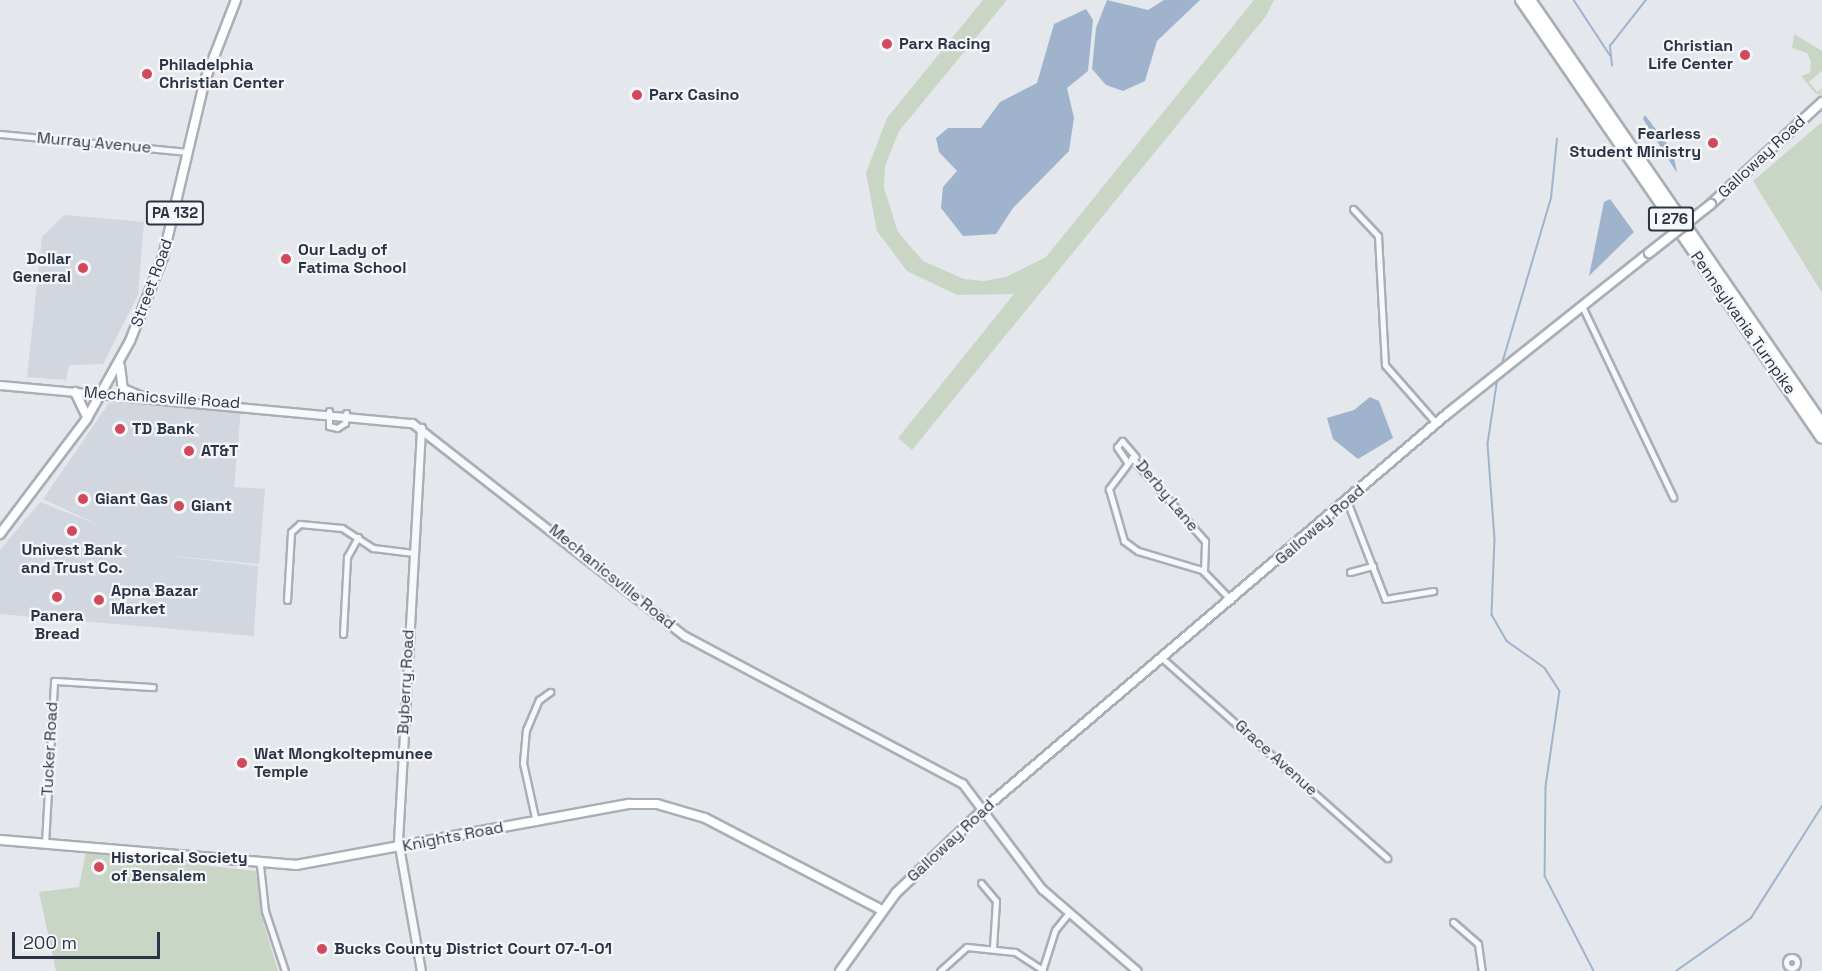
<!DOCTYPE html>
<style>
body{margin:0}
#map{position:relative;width:1822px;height:971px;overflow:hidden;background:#e4e7ec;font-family:"Space Grotesk",sans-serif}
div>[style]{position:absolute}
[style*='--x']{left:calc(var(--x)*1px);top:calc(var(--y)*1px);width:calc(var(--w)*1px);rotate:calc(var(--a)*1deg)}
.built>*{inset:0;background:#d2d6de}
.green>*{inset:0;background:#c9d6c5}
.water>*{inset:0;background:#9fb4cc}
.stream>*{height:1.5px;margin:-0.75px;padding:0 0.75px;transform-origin:0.75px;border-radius:0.75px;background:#9fb4cc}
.roads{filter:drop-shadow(2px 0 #a9aeb7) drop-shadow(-2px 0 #a9aeb7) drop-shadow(0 2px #a9aeb7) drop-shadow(0 -2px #a9aeb7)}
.minor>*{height:5px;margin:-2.5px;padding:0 2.5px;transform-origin:2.5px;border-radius:2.5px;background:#f7f8fa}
.minor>.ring{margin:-2.5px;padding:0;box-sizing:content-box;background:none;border:5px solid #f7f8fa;border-radius:50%}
.tertiary>*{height:7px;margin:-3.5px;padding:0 3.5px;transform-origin:3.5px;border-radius:3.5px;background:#f7f8fa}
.secondary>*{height:8px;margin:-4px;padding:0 4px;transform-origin:4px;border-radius:4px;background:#fff}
.primary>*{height:8px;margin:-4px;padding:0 4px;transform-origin:4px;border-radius:4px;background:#fff}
.motorway>*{height:10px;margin:-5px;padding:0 5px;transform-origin:5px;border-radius:5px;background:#fff}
.bridges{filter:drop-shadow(2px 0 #a9aeb7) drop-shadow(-2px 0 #a9aeb7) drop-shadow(0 2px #a9aeb7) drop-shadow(0 -2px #a9aeb7)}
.secondary-bridge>*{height:8px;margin:-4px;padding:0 4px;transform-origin:4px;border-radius:4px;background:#fff}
.dots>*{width:16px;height:16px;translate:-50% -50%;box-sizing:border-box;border:3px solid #f4f6f9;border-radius:50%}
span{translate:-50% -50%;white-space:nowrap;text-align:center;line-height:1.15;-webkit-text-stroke:4.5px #f4f6f9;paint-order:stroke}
.shield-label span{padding:2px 4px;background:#f4f6f9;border:2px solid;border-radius:4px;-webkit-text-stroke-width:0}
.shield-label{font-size:15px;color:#2b3445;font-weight:700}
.poi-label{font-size:16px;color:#2b3445;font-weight:700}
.left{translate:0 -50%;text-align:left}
.right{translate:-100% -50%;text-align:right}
.street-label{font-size:16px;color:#2b3445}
.scale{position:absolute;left:12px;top:932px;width:148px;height:27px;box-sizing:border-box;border:3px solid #2b3445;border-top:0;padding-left:8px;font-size:18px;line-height:21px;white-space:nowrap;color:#2b3445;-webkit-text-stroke:4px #f4f6f9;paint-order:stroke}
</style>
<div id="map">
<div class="built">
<i style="clip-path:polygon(64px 215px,144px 222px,138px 295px,103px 364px,69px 365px,66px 380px,27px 377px,42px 237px)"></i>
<i style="clip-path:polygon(129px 400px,241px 410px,234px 487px,265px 489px,259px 564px,162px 555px,258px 566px,254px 636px,0 614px,0 550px,40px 502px,99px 525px,43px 499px,109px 403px)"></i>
</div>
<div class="green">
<i style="clip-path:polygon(983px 0,1007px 0,899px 131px,885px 166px,884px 188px,898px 232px,923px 261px,964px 279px,984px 281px,1006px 277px,1046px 257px,1254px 0,1274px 0,1266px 16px,912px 450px,898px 438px,1014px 294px,957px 295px,907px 271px,877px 231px,866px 173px,887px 118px)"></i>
<i style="clip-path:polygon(1794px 34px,1822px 51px,1822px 71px,1809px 82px,1817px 92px,1822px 88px,1821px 95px,1816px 94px,1801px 76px,1810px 73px,1811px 62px,1807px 53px,1792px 48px)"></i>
<i style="clip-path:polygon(1822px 122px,1822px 293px,1753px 181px)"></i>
<i style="clip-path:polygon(86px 852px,256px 871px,264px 925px,278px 971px,56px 971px,39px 892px,79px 887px)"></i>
</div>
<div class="water">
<i style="clip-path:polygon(1107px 0,1148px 10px,1164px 0,1200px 0,1157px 41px,1145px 81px,1123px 91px,1106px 85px,1092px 69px,1096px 28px)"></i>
<i style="clip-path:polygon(1086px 9px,1093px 20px,1088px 71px,1067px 88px,1074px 118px,1069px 151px,1013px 208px,996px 234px,963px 236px,941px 208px,943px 187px,957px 171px,939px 152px,936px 138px,948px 128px,981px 128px,1000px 102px,1037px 83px,1054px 24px)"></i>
<i style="clip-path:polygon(1645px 115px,1673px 152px,1677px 173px,1643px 119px)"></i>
<i style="clip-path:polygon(1610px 199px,1634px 232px,1589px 276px,1604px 202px)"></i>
<i style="clip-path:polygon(1370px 397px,1379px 401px,1393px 438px,1358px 459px,1333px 439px,1327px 418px,1354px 410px)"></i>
</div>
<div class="stream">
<i style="--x:1574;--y:0;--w:66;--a:56.8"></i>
<i style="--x:1612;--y:66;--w:20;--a:-96"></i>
<i style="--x:1610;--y:46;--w:58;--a:-52"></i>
<i style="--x:1501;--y:367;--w:176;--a:-73.5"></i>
<i style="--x:1551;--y:198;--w:59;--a:-84.2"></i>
<i style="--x:1498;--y:378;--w:67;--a:98.6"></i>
<i style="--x:1488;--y:444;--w:95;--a:85.8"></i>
<i style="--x:1495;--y:539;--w:76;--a:92.3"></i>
<i style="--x:1492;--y:615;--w:30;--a:60"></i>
<i style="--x:1507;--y:641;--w:47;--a:35.4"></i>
<i style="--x:1545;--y:668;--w:27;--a:57"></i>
<i style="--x:1560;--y:691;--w:97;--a:98.3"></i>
<i style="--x:1546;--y:787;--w:89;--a:90.6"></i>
<i style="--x:1545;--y:876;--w:107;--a:62.7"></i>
<i style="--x:1676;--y:971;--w:92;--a:-35.2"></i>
<i style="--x:1751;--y:918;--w:133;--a:-57.6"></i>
</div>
<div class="roads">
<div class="minor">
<i style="--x:0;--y:134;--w:189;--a:5.5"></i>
<i style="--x:1353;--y:209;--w:37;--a:47"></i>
<i style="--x:1378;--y:236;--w:129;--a:86.9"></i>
<i style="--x:1385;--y:365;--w:77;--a:48.7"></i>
<i style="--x:1582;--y:306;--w:212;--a:64.5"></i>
<i style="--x:329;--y:411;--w:15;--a:90"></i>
<i style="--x:329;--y:426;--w:8;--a:14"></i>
<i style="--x:337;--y:428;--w:9;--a:-32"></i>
<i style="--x:345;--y:423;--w:10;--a:-84"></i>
<i style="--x:1127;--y:462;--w:18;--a:-124"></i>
<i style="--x:1117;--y:447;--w:8;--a:-50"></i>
<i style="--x:1122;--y:441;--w:21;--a:49"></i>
<i style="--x:1347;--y:501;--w:105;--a:68.8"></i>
<i style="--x:1385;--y:599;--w:49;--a:-9.5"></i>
<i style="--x:1204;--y:572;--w:31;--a:-88"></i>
<i style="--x:1205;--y:541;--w:111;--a:-131.3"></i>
<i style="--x:1132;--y:458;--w:39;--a:127"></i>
<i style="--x:1109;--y:489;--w:54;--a:73.9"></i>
<i style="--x:1124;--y:541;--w:17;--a:36"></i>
<i style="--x:1138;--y:551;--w:67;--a:16.5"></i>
<i style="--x:1202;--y:570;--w:42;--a:46"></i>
<i style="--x:1350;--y:572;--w:24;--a:-15"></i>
<i style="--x:287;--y:600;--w:68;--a:-86.6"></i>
<i style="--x:291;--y:532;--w:12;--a:-42"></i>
<i style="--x:300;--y:524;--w:42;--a:5.4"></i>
<i style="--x:342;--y:528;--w:37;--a:33"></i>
<i style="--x:373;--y:548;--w:41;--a:7"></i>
<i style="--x:343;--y:634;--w:77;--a:-87"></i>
<i style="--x:347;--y:557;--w:23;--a:-61"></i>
<i style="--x:1163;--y:659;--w:300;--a:41.6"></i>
<i style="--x:536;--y:822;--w:60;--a:-102.4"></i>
<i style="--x:523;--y:763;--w:33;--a:-85"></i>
<i style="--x:526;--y:730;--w:33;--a:-67"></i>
<i style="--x:539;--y:700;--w:14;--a:-36"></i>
<i style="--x:45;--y:844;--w:163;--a:-86.8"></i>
<i style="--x:54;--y:681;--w:99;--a:3.5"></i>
<i style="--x:260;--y:865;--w:46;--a:83.8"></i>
<i style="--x:265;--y:911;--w:63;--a:71.6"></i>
<i style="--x:981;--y:883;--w:23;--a:50"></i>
<i style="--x:996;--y:901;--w:47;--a:93.7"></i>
<i style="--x:1453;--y:922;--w:33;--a:41"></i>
<i style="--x:1478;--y:944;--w:27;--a:82"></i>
<i class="ring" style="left:1786.5px;top:957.5px;width:6px;height:6px"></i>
<i style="--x:940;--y:971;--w:36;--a:-42"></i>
<i style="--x:967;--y:947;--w:48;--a:5.9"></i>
<i style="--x:1015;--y:952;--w:33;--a:33"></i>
<i style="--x:1042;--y:971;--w:43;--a:-72.4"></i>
<i style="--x:1055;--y:930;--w:22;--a:-51"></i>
</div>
<div class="tertiary">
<i style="--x:0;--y:385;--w:414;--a:5.3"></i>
<i style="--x:412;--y:423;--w:346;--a:38"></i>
<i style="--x:685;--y:636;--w:314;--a:28"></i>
<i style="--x:962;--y:783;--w:133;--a:53"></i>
<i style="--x:1042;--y:889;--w:125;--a:40.8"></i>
<i style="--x:421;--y:971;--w:132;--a:-100"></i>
<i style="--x:398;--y:841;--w:414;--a:-86.8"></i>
</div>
<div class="secondary">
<i style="--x:1711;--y:204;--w:151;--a:-42.6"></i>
<i style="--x:0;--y:840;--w:297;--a:4.8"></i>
<i style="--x:296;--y:865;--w:339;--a:-10.4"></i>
<i style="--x:629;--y:804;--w:28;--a:0"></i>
<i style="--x:657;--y:804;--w:50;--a:16.3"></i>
<i style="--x:705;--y:818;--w:199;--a:27.5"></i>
<i style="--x:840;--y:971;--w:96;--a:-54.3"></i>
<i style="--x:896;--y:893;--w:123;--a:-43.7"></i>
<i style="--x:985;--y:808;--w:607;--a:-40.46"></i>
<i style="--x:1447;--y:414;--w:258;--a:-38.6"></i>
</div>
<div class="primary">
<i style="--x:120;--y:366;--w:23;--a:83"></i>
<i style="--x:123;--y:389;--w:23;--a:23"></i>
<i style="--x:75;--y:392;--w:28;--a:64"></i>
<i style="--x:0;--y:534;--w:143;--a:-53"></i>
<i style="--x:86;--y:420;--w:90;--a:-60.9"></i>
<i style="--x:130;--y:341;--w:90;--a:-68.6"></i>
<i style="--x:163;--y:257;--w:182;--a:-76.7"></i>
<i style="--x:205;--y:80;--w:86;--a:-68.8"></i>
</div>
<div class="motorway">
<i style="--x:1521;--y:0;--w:531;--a:55.5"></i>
<i style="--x:1530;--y:0;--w:515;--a:55.45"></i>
</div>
</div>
<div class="bridges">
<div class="secondary-bridge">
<i style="--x:1649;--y:253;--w:79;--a:-38.3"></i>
</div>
</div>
<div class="dots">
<i style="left:887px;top:44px;background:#d1495b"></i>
<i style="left:1745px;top:55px;background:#d1495b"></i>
<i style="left:147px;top:74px;background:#d1495b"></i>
<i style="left:637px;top:95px;background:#d1495b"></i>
<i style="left:1713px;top:143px;background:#d1495b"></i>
<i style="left:286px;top:259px;background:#d1495b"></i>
<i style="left:83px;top:268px;background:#d1495b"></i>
<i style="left:120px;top:429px;background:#d1495b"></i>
<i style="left:189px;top:451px;background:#d1495b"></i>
<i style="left:83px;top:499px;background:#d1495b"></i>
<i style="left:179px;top:506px;background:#d1495b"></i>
<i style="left:72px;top:531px;background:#d1495b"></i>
<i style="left:57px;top:597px;background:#d1495b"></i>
<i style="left:99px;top:600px;background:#d1495b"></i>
<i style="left:242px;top:763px;background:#d1495b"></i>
<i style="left:99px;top:867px;background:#d1495b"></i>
<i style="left:322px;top:949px;background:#d1495b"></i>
</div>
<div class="shield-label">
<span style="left:175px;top:213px">PA 132</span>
<span style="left:1671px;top:219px">I 276</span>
</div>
<div class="poi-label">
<span class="left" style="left:899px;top:44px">Parx Racing</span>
<span class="right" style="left:1733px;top:55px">Christian<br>Life Center</span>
<span class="left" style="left:159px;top:74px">Philadelphia<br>Christian Center</span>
<span class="left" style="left:649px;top:95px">Parx Casino</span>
<span class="right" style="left:1701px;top:143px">Fearless<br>Student Ministry</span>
<span class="left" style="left:298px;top:259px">Our Lady of<br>Fatima School</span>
<span class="right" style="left:71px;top:268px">Dollar<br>General</span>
<span class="left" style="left:132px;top:429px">TD Bank</span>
<span class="left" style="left:201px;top:451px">AT&amp;T</span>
<span class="left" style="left:95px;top:499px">Giant Gas</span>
<span class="left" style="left:191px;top:506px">Giant</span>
<span style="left:72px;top:559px">Univest Bank<br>and Trust Co.</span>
<span class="left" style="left:111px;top:600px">Apna Bazar<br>Market</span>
<span style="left:57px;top:625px">Panera<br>Bread</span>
<span class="left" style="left:254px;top:763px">Wat Mongkoltepmunee<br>Temple</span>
<span class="left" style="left:111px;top:867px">Historical Society<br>of Bensalem</span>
<span class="left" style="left:334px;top:949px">Bucks County District Court 07-1-01</span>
</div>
<div class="street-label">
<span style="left:94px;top:143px;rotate:5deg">Murray Avenue</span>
<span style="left:1762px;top:157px;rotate:-43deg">Galloway Road</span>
<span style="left:152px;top:283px;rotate:-70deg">Street Road</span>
<span style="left:1743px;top:323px;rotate:55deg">Pennsylvania Turnpike</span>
<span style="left:162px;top:398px;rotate:4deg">Mechanicsville Road</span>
<span style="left:1167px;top:496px;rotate:50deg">Derby Lane</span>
<span style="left:1320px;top:525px;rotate:-41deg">Galloway Road</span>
<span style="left:612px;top:577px;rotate:39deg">Mechanicsville Road</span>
<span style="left:406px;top:682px;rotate:-87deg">Byberry Road</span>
<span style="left:50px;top:749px;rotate:-87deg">Tucker Road</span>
<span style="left:1276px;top:758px;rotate:42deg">Grace Avenue</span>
<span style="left:453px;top:837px;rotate:-11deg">Knights Road</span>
<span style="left:951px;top:841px;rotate:-43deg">Galloway Road</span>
</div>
<div class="scale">200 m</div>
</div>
